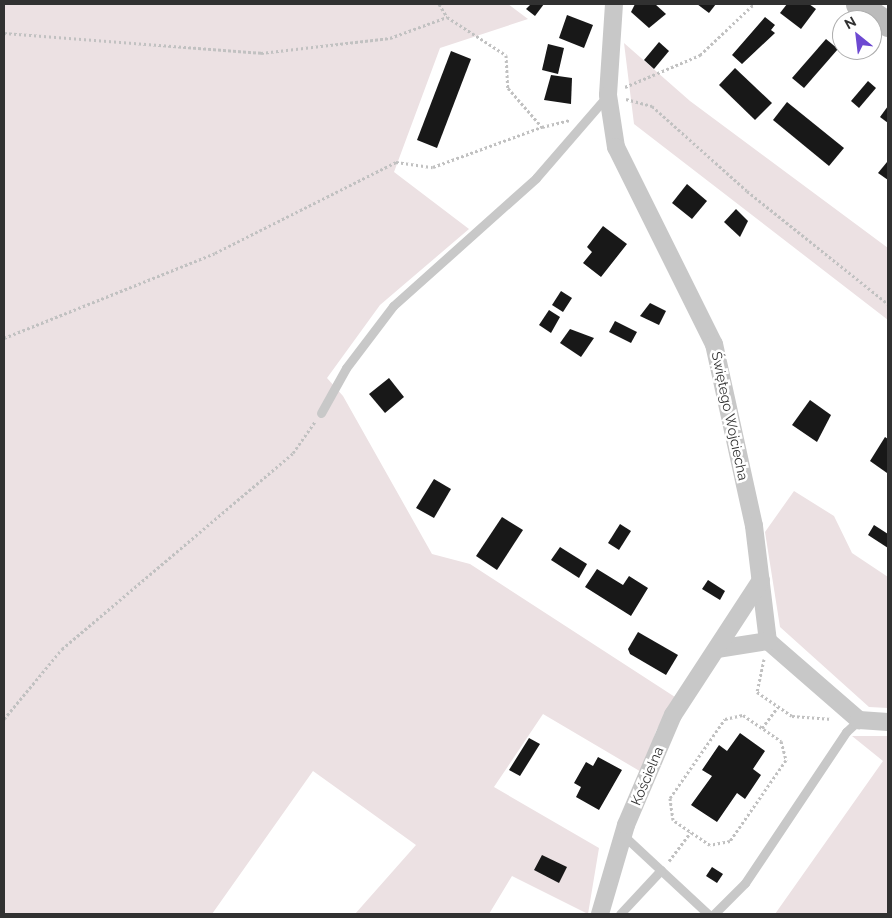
<!DOCTYPE html>
<meta charset="utf-8">
<style>
body{margin:0}
#map{position:relative;width:892px;height:918px;overflow:hidden;background:#fff;font-family:Raleway,sans-serif}
div>[style]{position:absolute}
[style*='--x']{left:calc(var(--x)*1px);top:calc(var(--y)*1px);width:calc(var(--w)*1px);rotate:calc(var(--a)*1deg)}
.green>*{inset:0;background:#ece1e3}
.building>*{inset:0;background:#181818}
.path>*{height:3px;margin-top:-1.5px;transform-origin:0;background:repeating-linear-gradient(90deg,#c1c1c1 0 2.5px,transparent 0 5px)}
.service>*{height:9px;margin:-4.5px;padding:0 4.5px;transform-origin:4.5px;border-radius:4.5px;background:#c8c8c8}
.minor>*{height:18px;margin:-9px;padding:0 9px;transform-origin:9px;border-radius:9px;background:#c8c8c8}
.secondary>*{height:25px;margin:-12.5px;padding:0 12.5px;transform-origin:12.5px;border-radius:12.5px;background:#bbb}
span{translate:-50% -50%;white-space:nowrap;text-align:center;line-height:1.15;-webkit-text-stroke:5px #fff;paint-order:stroke}
.street-label{font-size:14px;color:#313131}
.frame{position:absolute;inset:0;border:5px solid #313131;pointer-events:none}
.north{position:absolute;left:832px;top:10px;width:50px;height:50px;box-sizing:border-box;background:#fff;border:1px solid #adadad;border-radius:50%;rotate:331deg;font-size:14px;font-weight:700;line-height:20px;text-align:center;color:#313131}
.north::after{content:'';display:block;margin:auto;width:18px;height:22px;background:#6d49d1;clip-path:polygon(50% 0,100% 100%,50% 72%,0 100%)}
</style>
<div id="map">
<div class="green">
<i style="clip-path:polygon(4px 4px,508px 4px,528px 19px,440px 48px,394px 172px,469px 229px,380px 305px,327px 378px,343px 396px,432px 554px,470px 564px,675px 697px,656px 731px,643px 773px,543px 714px,494px 787px,599px 848px,588px 914px,512px 876px,489px 914px,355px 914px,416px 845px,313px 771px,212px 914px,4px 914px)"></i>
<i style="clip-path:polygon(624px 43px,690px 101px,888px 248px,888px 320px,634px 124px)"></i>
<i style="clip-path:polygon(794px 491px,834px 516px,852px 553px,888px 577px,888px 708px,869px 707px,780px 627px,765px 532px)"></i>
<i style="clip-path:polygon(852px 736px,888px 736px,888px 914px,775px 914px,883px 761px)"></i>
</div>
<div class="building">
<i style="clip-path:polygon(531px 4px,544px 4px,535px 16px,526px 9px)"></i>
<i style="clip-path:polygon(635px 4px,655px 4px,666px 14px,649px 28px,631px 12px)"></i>
<i style="clip-path:polygon(697px 4px,716px 4px,709px 13px)"></i>
<i style="clip-path:polygon(787px 4px,809px 4px,816px 9px,801px 29px,780px 13px)"></i>
<i style="clip-path:polygon(567px 15px,593px 25px,584px 48px,559px 38px)"></i>
<i style="clip-path:polygon(765px 17px,775px 25px,771px 30px,775px 33px,742px 64px,732px 55px)"></i>
<i style="clip-path:polygon(826px 39px,838px 49px,804px 88px,792px 78px)"></i>
<i style="clip-path:polygon(659px 42px,669px 51px,654px 69px,644px 60px)"></i>
<i style="clip-path:polygon(548px 44px,564px 48px,558px 74px,542px 70px)"></i>
<i style="clip-path:polygon(451px 51px,471px 59px,437px 148px,417px 140px)"></i>
<i style="clip-path:polygon(735px 68px,772px 103px,755px 120px,719px 85px)"></i>
<i style="clip-path:polygon(551px 75px,572px 78px,571px 104px,544px 100px)"></i>
<i style="clip-path:polygon(868px 81px,876px 88px,859px 108px,851px 101px)"></i>
<i style="clip-path:polygon(787px 102px,844px 148px,829px 166px,773px 120px)"></i>
<i style="clip-path:polygon(888px 106px,888px 123px,880px 117px)"></i>
<i style="clip-path:polygon(887px 162px,888px 163px,888px 180px,878px 173px)"></i>
<i style="clip-path:polygon(687px 184px,707px 201px,692px 219px,672px 203px)"></i>
<i style="clip-path:polygon(736px 209px,748px 221px,740px 237px,724px 222px)"></i>
<i style="clip-path:polygon(603px 226px,627px 244px,601px 277px,583px 263px,592px 252px,587px 247px)"></i>
<i style="clip-path:polygon(561px 291px,572px 298px,563px 312px,552px 305px)"></i>
<i style="clip-path:polygon(650px 303px,666px 311px,659px 325px,640px 316px)"></i>
<i style="clip-path:polygon(549px 310px,560px 317px,551px 333px,539px 325px)"></i>
<i style="clip-path:polygon(615px 321px,637px 332px,631px 343px,609px 332px)"></i>
<i style="clip-path:polygon(570px 329px,594px 338px,581px 357px,560px 343px)"></i>
<i style="clip-path:polygon(389px 378px,404px 397px,385px 413px,369px 394px)"></i>
<i style="clip-path:polygon(810px 400px,831px 415px,817px 442px,792px 425px)"></i>
<i style="clip-path:polygon(885px 437px,888px 439px,887px 473px,870px 461px)"></i>
<i style="clip-path:polygon(434px 479px,451px 489px,434px 518px,416px 508px)"></i>
<i style="clip-path:polygon(502px 517px,523px 530px,497px 570px,476px 556px)"></i>
<i style="clip-path:polygon(620px 524px,631px 531px,619px 550px,608px 543px)"></i>
<i style="clip-path:polygon(874px 525px,888px 534px,888px 548px,868px 535px)"></i>
<i style="clip-path:polygon(560px 547px,587px 564px,579px 578px,551px 560px)"></i>
<i style="clip-path:polygon(597px 569px,623px 585px,629px 576px,648px 588px,631px 616px,585px 587px)"></i>
<i style="clip-path:polygon(708px 580px,725px 591px,720px 600px,702px 589px)"></i>
<i style="clip-path:polygon(638px 632px,678px 655px,666px 675px,630px 654px,628px 649px)"></i>
<i style="clip-path:polygon(740px 733px,765px 751px,753px 769px,761px 775px,745px 799px,737px 793px,717px 822px,691px 805px,712px 776px,702px 770px,719px 745px,727px 751px)"></i>
<i style="clip-path:polygon(529px 738px,540px 744px,520px 776px,509px 770px)"></i>
<i style="clip-path:polygon(598px 757px,622px 770px,599px 810px,576px 797px,581px 787px,574px 783px,586px 762px,593px 766px)"></i>
<i style="clip-path:polygon(542px 855px,567px 867px,559px 883px,534px 870px)"></i>
<i style="clip-path:polygon(712px 867px,723px 874px,717px 883px,706px 876px)"></i>
</div>
<div class="path">
<i style="--x:439;--y:4;--w:15;--a:58"></i>
<i style="--x:447;--y:17;--w:70;--a:32.8"></i>
<i style="--x:506;--y:55;--w:33;--a:87"></i>
<i style="--x:508;--y:88;--w:52;--a:48.9"></i>
<i style="--x:542;--y:127;--w:29;--a:-14"></i>
<i style="--x:4;--y:33;--w:258;--a:4.4"></i>
<i style="--x:261;--y:53;--w:130;--a:-6.6"></i>
<i style="--x:390;--y:38;--w:61;--a:-20.2"></i>
<i style="--x:625;--y:87;--w:82;--a:-23.1"></i>
<i style="--x:700;--y:55;--w:74;--a:-43.4"></i>
<i style="--x:626;--y:99;--w:27;--a:15"></i>
<i style="--x:652;--y:106;--w:127;--a:41.8"></i>
<i style="--x:747;--y:191;--w:181;--a:38.7"></i>
<i style="--x:4;--y:338;--w:227;--a:-21.9"></i>
<i style="--x:215;--y:253;--w:203;--a:-26.7"></i>
<i style="--x:396;--y:162;--w:37;--a:8"></i>
<i style="--x:433;--y:167;--w:116;--a:-20.2"></i>
<i style="--x:764;--y:659;--w:34;--a:102"></i>
<i style="--x:757;--y:692;--w:42;--a:34.4"></i>
<i style="--x:792;--y:716;--w:40;--a:4.3"></i>
<i style="--x:743;--y:715;--w:46;--a:34.4"></i>
<i style="--x:781;--y:741;--w:20;--a:75"></i>
<i style="--x:786;--y:760;--w:98;--a:124.7"></i>
<i style="--x:730;--y:841;--w:20;--a:169"></i>
<i style="--x:710;--y:845;--w:45;--a:-146"></i>
<i style="--x:673;--y:820;--w:22;--a:-98"></i>
<i style="--x:670;--y:798;--w:96;--a:-55.2"></i>
<i style="--x:725;--y:719;--w:18;--a:-13"></i>
<i style="--x:4;--y:719;--w:91;--a:-50.4"></i>
<i style="--x:62;--y:649;--w:303;--a:-40.3"></i>
<i style="--x:293;--y:453;--w:38;--a:-55"></i>
<i style="--x:762;--y:728;--w:26;--a:-53"></i>
<i style="--x:669;--y:861;--w:36;--a:-53"></i>
</div>
<div class="service">
<i style="--x:321;--y:413;--w:51;--a:-60.9"></i>
<i style="--x:346;--y:368;--w:78;--a:-52.8"></i>
<i style="--x:393;--y:306;--w:192;--a:-41.8"></i>
<i style="--x:536;--y:178;--w:108;--a:-49.1"></i>
<i style="--x:623;--y:835;--w:116;--a:42.9"></i>
<i style="--x:620;--y:914;--w:60;--a:-47"></i>
<i style="--x:714;--y:914;--w:44;--a:-45"></i>
<i style="--x:745;--y:883;--w:182;--a:-56.2"></i>
<i style="--x:846;--y:732;--w:18;--a:-43"></i>
</div>
<div class="minor">
<i style="--x:614;--y:4;--w:91;--a:93.8"></i>
<i style="--x:608;--y:95;--w:53;--a:81.3"></i>
<i style="--x:616;--y:147;--w:220;--a:63.6"></i>
<i style="--x:714;--y:344;--w:186;--a:77.6"></i>
<i style="--x:754;--y:526;--w:116;--a:83.1"></i>
<i style="--x:768;--y:641;--w:121;--a:41"></i>
<i style="--x:859;--y:720;--w:29;--a:4"></i>
<i style="--x:717;--y:649;--w:52;--a:-8.9"></i>
<i style="--x:600;--y:914;--w:93;--a:-73.7"></i>
<i style="--x:626;--y:825;--w:120;--a:-66.9"></i>
<i style="--x:673;--y:715;--w:161;--a:-56.9"></i>
</div>
<div class="secondary">
<i style="--x:858;--y:4;--w:36;--a:34"></i>
</div>
<div class="street-label">
<span style="left:730px;top:416px;rotate:78deg">Świętego Wojciecha</span>
<span style="left:647px;top:776px;rotate:-67deg">Kościelna</span>
</div>
<div class="frame"></div>
<div class="north">N</div>
</div>
